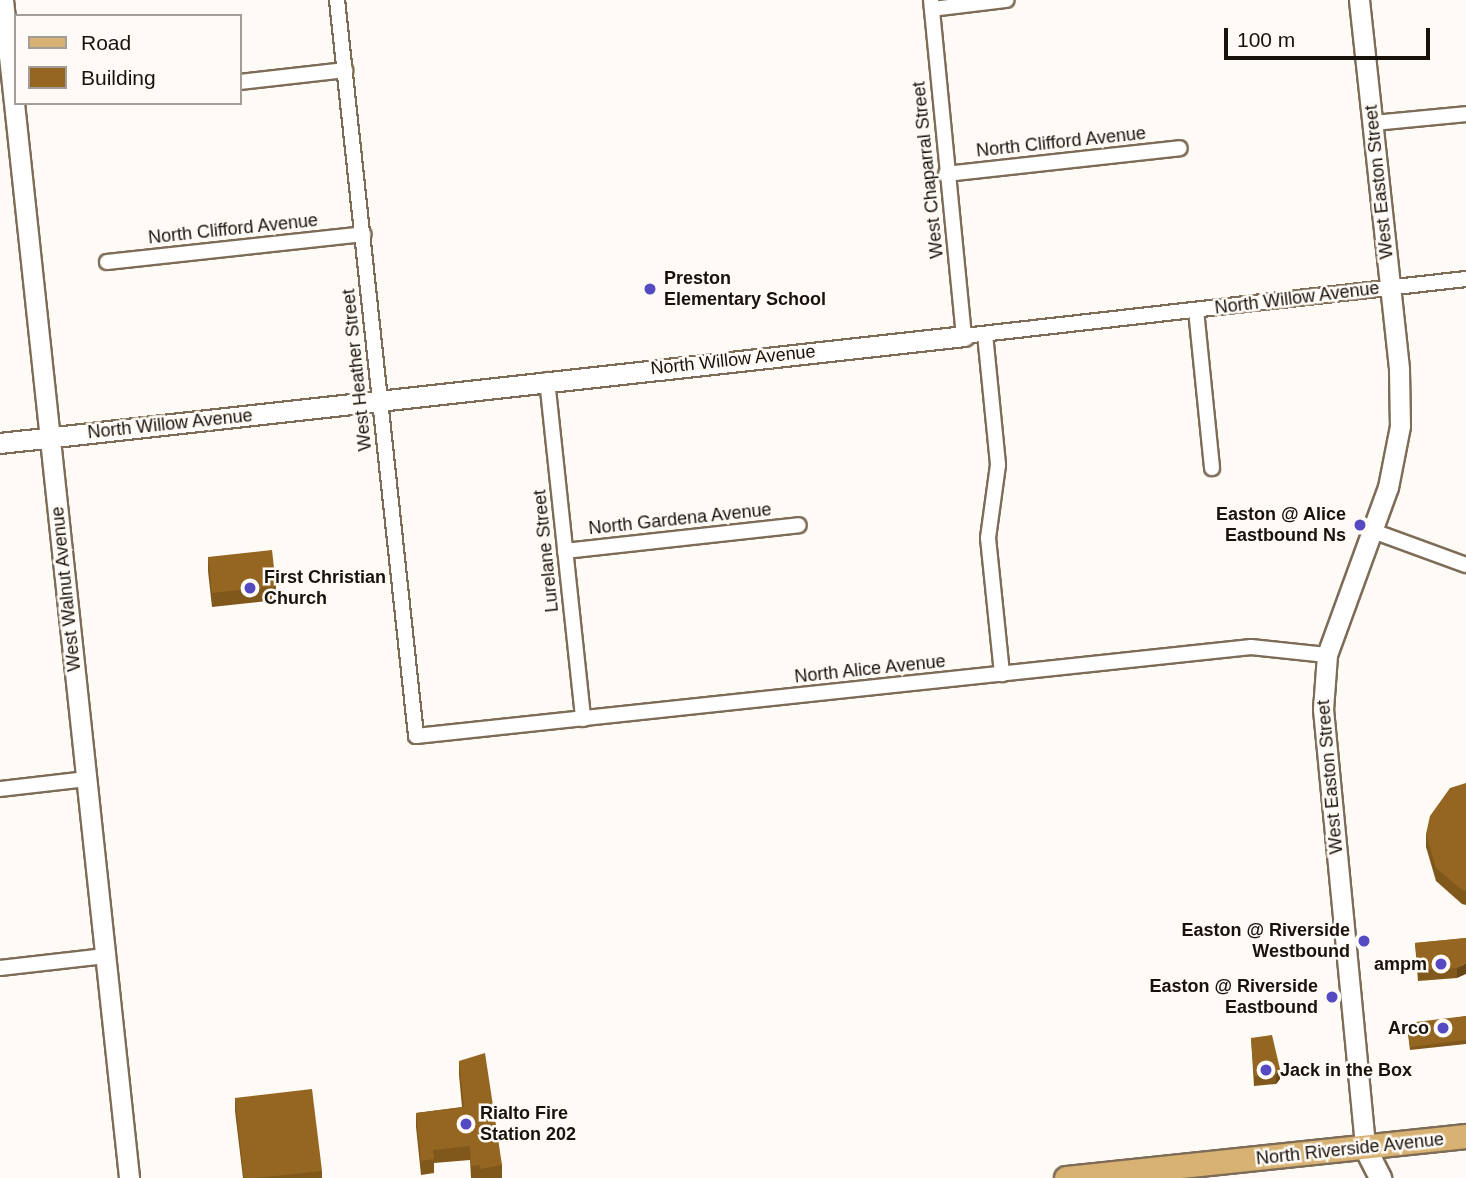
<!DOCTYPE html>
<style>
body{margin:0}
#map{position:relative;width:1466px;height:1178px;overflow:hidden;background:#fefaf5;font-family:Arial,sans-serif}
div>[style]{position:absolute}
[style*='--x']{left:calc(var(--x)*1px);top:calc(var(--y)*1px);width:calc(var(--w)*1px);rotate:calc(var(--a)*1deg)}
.roads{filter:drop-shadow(2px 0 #7d6c57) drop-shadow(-2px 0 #7d6c57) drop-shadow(0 2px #7d6c57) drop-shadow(0 -2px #7d6c57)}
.minor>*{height:14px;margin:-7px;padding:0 7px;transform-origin:7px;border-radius:7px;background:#fff}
.tertiary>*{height:19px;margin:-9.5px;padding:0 9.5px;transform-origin:9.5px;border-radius:9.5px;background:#fff}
.secondary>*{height:21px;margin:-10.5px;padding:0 10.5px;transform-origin:10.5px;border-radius:10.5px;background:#fff}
.primary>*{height:23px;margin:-11.5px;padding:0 11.5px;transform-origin:11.5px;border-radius:11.5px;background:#d8b272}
.wall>*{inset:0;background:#80581c}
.shaded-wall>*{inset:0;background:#684717}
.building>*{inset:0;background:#956621}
.dots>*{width:19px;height:19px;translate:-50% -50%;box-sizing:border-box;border:4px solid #fefaf5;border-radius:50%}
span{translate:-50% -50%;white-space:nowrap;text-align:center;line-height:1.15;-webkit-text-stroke:5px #fefaf5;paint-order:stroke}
.street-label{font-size:18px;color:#18120a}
.poi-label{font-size:18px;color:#18120a;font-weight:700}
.left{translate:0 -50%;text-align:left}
.right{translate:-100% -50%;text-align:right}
.legend{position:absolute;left:14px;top:14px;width:228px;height:91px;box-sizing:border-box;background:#fefaf5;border:2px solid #a29d97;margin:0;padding:9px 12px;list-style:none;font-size:21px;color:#18120a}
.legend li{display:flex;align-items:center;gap:14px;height:35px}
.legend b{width:35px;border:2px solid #a29d97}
.scale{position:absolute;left:1224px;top:28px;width:206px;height:32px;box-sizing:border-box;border:4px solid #18120a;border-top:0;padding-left:9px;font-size:21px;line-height:24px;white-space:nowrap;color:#18120a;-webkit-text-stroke:5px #fefaf5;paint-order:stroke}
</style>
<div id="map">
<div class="roads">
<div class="minor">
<i style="--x:337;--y:0;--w:740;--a:83.87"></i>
<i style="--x:416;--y:736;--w:840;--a:-6.08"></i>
<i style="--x:1251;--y:647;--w:76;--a:6"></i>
<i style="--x:931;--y:0;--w:338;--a:84.4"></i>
<i style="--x:964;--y:336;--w:505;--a:-6.48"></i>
<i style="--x:932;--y:9;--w:75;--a:-6.9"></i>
<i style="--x:240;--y:82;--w:106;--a:-6.5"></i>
<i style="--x:1373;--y:123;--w:93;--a:-5.5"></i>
<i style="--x:946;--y:174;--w:235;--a:-6.3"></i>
<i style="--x:107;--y:262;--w:258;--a:-6.2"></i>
<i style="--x:1196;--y:310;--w:159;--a:84.2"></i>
<i style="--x:985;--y:334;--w:132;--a:84.3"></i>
<i style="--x:998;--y:465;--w:74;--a:97.8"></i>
<i style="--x:988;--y:538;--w:137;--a:84.1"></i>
<i style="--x:547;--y:380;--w:341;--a:83.9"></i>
<i style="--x:1373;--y:531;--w:99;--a:20.1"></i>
<i style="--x:565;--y:551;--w:235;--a:-6.3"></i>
<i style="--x:0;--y:789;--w:87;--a:-6.6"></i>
<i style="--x:0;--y:968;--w:106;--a:-6.5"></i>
</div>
<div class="tertiary">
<i style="--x:3;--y:0;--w:1185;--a:83.89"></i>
<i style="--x:1359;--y:0;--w:372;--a:83.8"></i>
<i style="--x:1399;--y:370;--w:56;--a:89"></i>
<i style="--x:1400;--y:426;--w:62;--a:101.1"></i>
<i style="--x:1388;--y:487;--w:179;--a:110"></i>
<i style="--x:1327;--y:655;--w:54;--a:94.2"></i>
<i style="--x:1323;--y:709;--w:441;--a:84.5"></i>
<i style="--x:0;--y:443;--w:970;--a:-6.33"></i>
</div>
<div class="secondary">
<i style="--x:1365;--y:1148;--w:34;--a:63"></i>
</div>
<div class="primary">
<i style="--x:1066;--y:1178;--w:402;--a:-6"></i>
</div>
</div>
<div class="wall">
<i style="clip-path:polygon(208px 557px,276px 586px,276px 600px,212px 607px,208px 571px)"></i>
<i style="clip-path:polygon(1466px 783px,1466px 905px,1462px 904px,1436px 881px,1426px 847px,1426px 834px)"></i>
<i style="clip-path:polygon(1466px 938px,1457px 978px,1418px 981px,1415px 943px)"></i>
<i style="clip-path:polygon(1466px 1016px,1466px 1044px,1410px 1050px,1407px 1026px)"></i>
<i style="clip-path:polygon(1251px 1038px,1280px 1079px,1276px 1084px,1254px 1086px)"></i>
<i style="clip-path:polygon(459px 1061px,502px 1165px,502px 1178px,471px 1178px,470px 1160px,434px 1163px,434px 1173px,421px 1175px,416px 1127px,416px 1113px,462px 1107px,459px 1075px)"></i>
<i style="clip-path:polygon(235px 1098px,322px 1171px,322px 1178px,243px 1178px,235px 1111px)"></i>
</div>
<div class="shaded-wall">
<i style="clip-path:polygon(1466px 963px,1466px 974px,1457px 978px,1457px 968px)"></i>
<i style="clip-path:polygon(1280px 1069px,1280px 1079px,1276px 1084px,1276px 1074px)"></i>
</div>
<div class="building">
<i style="clip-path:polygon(272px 550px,276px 586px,212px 593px,208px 557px)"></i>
<i style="clip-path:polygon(1466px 783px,1466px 891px,1462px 890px,1436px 868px,1426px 834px,1430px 816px,1450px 788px)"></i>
<i style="clip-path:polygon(1466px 938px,1466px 963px,1457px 968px,1418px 970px,1415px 943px)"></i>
<i style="clip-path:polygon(1466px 1016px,1466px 1040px,1410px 1047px,1407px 1023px)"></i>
<i style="clip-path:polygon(1272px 1035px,1280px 1069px,1276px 1074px,1254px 1076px,1251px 1038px)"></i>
<i style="clip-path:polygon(485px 1053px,502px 1165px,480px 1169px,480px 1165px,471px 1166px,470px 1146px,433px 1150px,434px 1159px,421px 1161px,416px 1113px,464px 1107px,459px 1061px)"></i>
<i style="clip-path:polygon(312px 1089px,322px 1171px,256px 1178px,244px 1178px,235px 1098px)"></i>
</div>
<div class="dots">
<i style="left:650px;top:289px;background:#564ac2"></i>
<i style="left:1360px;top:525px;background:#564ac2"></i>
<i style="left:250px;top:588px;background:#564ac2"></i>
<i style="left:1364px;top:941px;background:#564ac2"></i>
<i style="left:1441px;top:964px;background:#564ac2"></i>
<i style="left:1332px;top:997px;background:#564ac2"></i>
<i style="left:1443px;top:1028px;background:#564ac2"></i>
<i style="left:1266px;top:1070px;background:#564ac2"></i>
<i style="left:466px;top:1124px;background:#564ac2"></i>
</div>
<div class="street-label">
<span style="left:1061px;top:142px;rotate:-6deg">North Clifford Avenue</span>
<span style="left:928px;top:170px;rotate:-96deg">West Chaparral Street</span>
<span style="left:1379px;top:182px;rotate:-96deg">West Easton Street</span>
<span style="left:233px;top:229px;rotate:-6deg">North Clifford Avenue</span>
<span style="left:1297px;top:298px;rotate:-7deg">North Willow Avenue</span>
<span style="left:733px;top:360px;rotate:-6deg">North Willow Avenue</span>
<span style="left:357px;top:370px;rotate:-96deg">West Heather Street</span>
<span style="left:170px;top:424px;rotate:-6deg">North Willow Avenue</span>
<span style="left:680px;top:519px;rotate:-6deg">North Gardena Avenue</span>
<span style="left:546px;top:551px;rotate:-96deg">Lurelane Street</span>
<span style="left:66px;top:589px;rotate:-96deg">West Walnut Avenue</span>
<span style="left:870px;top:669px;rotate:-6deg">North Alice Avenue</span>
<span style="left:1330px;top:777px;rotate:-95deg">West Easton Street</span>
<span style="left:1350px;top:1149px;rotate:-6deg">North Riverside Avenue</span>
</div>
<div class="poi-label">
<span class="left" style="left:664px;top:289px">Preston<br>Elementary School</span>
<span class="right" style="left:1346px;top:525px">Easton @ Alice<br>Eastbound Ns</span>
<span class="left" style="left:264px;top:588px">First Christian<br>Church</span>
<span class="right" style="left:1350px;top:941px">Easton @ Riverside<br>Westbound</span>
<span class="right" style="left:1427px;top:964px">ampm</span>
<span class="right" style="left:1318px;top:997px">Easton @ Riverside<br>Eastbound</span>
<span class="right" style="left:1429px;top:1028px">Arco</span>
<span class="left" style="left:1280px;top:1070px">Jack in the Box</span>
<span class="left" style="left:480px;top:1124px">Rialto Fire<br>Station 202</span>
</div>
<ul class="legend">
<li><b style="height:9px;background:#d8b272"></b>Road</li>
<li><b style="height:19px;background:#956621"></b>Building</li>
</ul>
<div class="scale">100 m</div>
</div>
